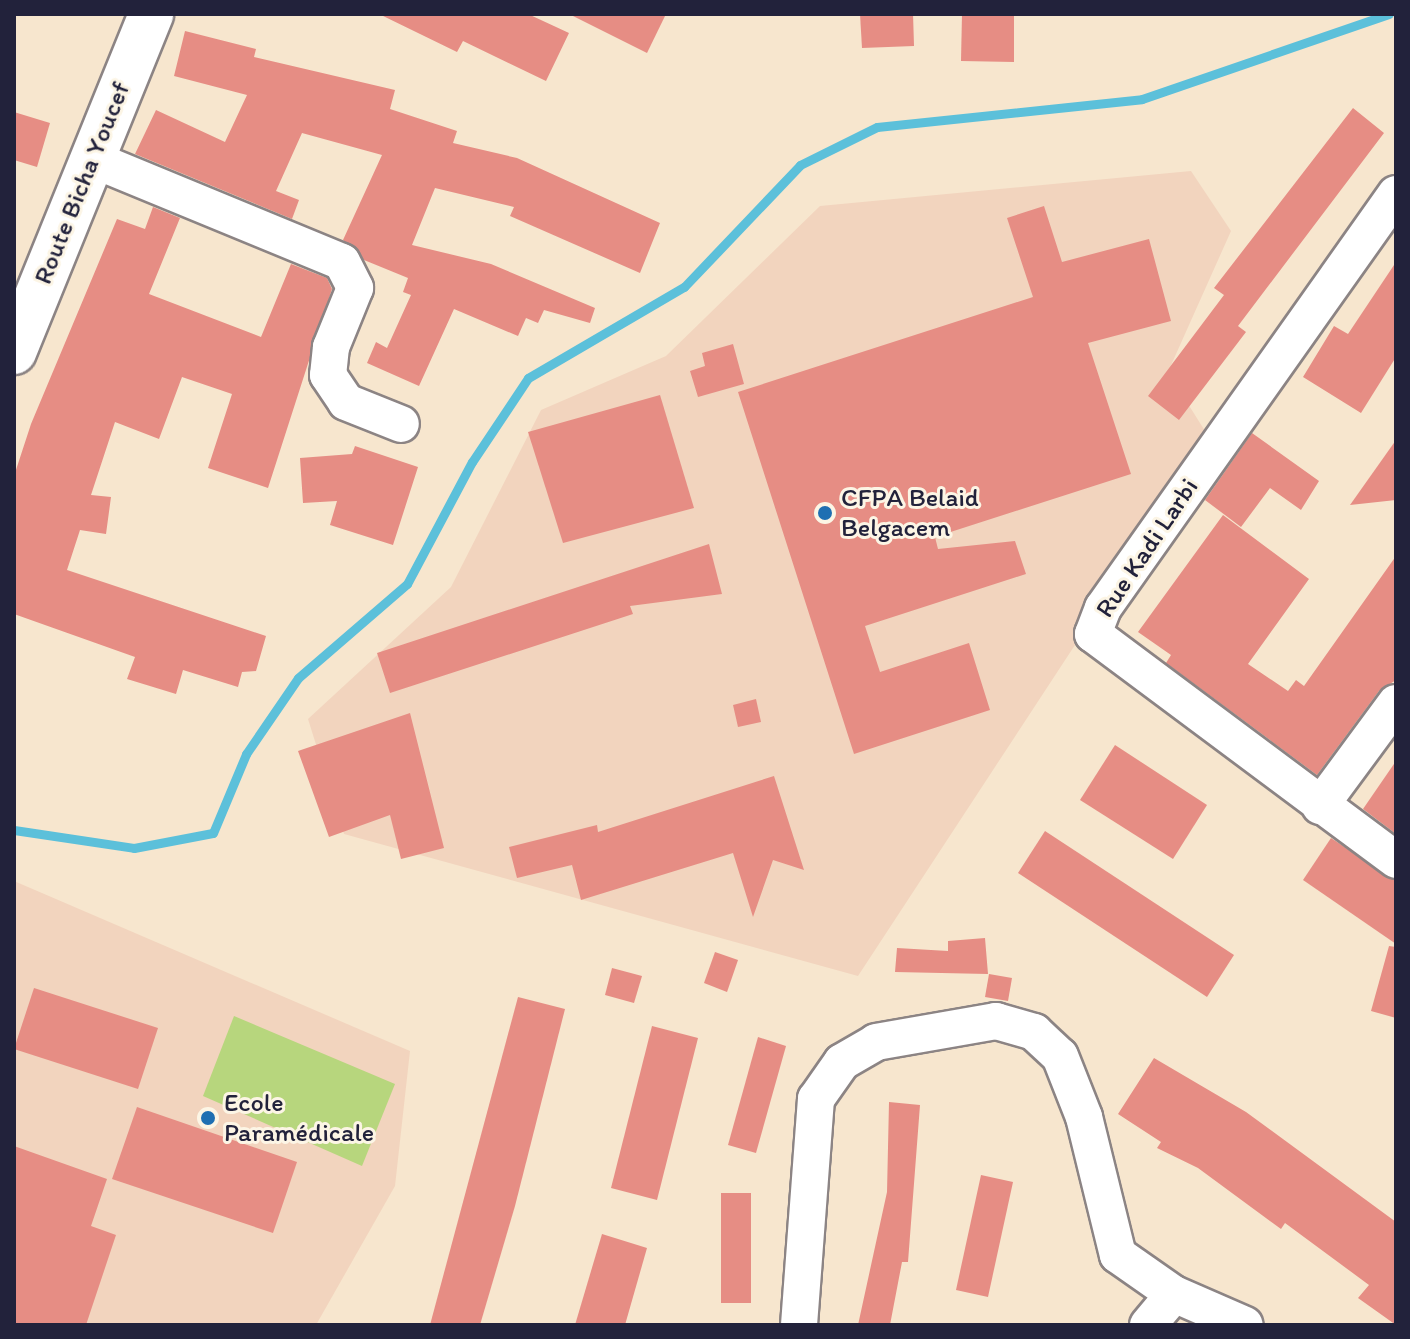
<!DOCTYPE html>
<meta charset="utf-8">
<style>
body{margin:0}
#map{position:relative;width:1410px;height:1339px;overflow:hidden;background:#f7e6ce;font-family:Itim,sans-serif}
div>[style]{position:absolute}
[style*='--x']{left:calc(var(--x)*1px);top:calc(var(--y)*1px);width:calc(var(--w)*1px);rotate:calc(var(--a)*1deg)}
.built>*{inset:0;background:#f2d4be}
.green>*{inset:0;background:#b7d67d}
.stream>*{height:9px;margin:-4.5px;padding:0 4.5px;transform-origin:4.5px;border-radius:4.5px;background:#5cc0da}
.building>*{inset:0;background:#e68d84}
.roads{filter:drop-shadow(2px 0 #8c8484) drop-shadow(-2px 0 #8c8484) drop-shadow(0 2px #8c8484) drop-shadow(0 -2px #8c8484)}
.minor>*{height:36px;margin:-18px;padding:0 18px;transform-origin:18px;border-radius:18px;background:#fff}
.major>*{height:44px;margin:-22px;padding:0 22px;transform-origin:22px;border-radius:22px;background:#fff}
.dots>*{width:22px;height:22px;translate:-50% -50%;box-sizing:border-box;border:4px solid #fcf5e5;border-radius:50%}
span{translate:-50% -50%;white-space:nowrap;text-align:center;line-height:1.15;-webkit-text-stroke:6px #fcf5e5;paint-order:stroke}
.street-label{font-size:26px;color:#22223b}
.poi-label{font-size:26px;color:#22223b}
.left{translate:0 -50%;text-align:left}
.frame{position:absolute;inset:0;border:16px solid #22223b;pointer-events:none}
</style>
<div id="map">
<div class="built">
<i style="clip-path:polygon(1191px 171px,1231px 231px,1168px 372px,1210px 439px,858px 976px,344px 834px,308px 719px,451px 587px,541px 410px,666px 356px,820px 206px)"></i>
<i style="clip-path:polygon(14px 881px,410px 1051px,395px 1186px,316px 1325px,14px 1325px)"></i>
</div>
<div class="green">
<i style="clip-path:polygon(234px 1016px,395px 1084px,362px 1166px,203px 1096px)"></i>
</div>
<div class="stream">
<i style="--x:14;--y:830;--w:121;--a:8.5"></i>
<i style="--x:134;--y:848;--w:80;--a:-10.8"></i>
<i style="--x:213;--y:833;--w:86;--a:-67.3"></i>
<i style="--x:246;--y:754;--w:92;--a:-55.6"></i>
<i style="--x:298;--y:678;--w:144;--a:-40.8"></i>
<i style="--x:407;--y:584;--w:138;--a:-62"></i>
<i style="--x:472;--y:462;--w:101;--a:-56.3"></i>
<i style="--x:528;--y:378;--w:181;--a:-30.3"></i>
<i style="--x:684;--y:287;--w:168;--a:-46.4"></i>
<i style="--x:800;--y:165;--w:86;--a:-26.3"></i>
<i style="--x:877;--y:127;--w:266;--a:-6"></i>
<i style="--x:1142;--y:99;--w:261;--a:-19"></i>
</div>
<div class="building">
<i style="clip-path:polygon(379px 14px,528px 14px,569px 33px,546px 81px,463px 41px,457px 52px)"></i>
<i style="clip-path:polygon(569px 14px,666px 14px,647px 53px)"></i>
<i style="clip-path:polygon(860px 14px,913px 14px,914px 46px,862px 48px)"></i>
<i style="clip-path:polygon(962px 14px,1014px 14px,1014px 62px,961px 61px)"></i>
<i style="clip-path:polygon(185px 31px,256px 49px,254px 57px,395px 90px,390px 109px,457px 131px,453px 143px,517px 158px,660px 223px,640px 273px,510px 216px,514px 207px,435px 188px,412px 245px,491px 264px,595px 308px,590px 323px,544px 310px,538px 323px,526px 318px,518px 336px,454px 309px,419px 386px,367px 363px,376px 342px,387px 348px,411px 295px,403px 292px,408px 278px,364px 260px,343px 240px,382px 155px,302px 133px,276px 191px,299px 200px,292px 219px,135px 154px,156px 110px,225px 142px,247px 95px,174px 76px)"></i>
<i style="clip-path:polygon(1353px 108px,1384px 133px,1238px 326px,1246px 332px,1179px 420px,1148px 396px,1224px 295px,1214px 288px)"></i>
<i style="clip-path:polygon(14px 112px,50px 123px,37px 167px,14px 160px)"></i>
<i style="clip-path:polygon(1044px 206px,1062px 262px,1149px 239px,1171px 321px,1088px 343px,1131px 474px,935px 537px,938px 549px,1015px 541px,1026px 574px,865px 626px,880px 672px,969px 643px,990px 710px,854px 754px,738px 392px,1033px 297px,1007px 218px)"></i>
<i style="clip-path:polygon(153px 207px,180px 218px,149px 294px,261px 337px,291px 264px,327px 278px,332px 289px,268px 488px,208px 468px,232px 394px,182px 377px,159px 439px,115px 422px,91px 495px,111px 497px,106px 534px,80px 530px,67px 570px,266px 636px,256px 671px,242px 672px,238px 687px,183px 670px,176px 694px,127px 679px,135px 657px,14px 614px,14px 476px,31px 424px,117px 219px,145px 229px)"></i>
<i style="clip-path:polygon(1396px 262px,1396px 357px,1361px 413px,1303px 377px,1334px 326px,1348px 334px)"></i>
<i style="clip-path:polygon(733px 344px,744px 384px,698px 397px,690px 371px,705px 366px,702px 353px)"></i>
<i style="clip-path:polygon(660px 395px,694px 508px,563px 543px,528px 432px)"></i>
<i style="clip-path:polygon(1252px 433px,1319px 481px,1301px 510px,1270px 488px,1241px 527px,1205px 500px)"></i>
<i style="clip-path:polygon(1396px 440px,1396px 500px,1350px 505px)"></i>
<i style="clip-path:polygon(355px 446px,418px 467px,393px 545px,330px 525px,337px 501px,303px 503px,300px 458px,352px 454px)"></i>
<i style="clip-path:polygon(1223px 515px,1309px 579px,1248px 664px,1288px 691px,1296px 680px,1304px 686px,1396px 556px,1396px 680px,1379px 691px,1317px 775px,1166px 663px,1171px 655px,1138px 632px)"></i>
<i style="clip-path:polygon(709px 544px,722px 594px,630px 606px,633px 614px,390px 693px,377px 653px)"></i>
<i style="clip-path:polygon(756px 699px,761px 722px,738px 727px,733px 705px)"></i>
<i style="clip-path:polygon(410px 713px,444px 848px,401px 859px,390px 815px,329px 837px,298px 751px)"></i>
<i style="clip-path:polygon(1115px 745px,1207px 805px,1173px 859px,1080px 800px)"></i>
<i style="clip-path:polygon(1396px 761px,1396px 834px,1363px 809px)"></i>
<i style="clip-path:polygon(774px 776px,804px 870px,773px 860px,753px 917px,733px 853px,581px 900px,572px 865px,517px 878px,509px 847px,597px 825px,598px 832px)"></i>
<i style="clip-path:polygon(1045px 831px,1234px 955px,1207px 997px,1018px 873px)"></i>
<i style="clip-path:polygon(1331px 838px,1396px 881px,1396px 944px,1303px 880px)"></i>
<i style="clip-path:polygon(985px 938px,988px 974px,895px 972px,897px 948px,948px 951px,948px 941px)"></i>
<i style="clip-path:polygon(1389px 946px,1396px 947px,1396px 1018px,1371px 1011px)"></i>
<i style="clip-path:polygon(715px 952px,738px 960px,727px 992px,704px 983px)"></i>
<i style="clip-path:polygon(612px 968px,642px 976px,634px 1003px,605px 995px)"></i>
<i style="clip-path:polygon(989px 974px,1012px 978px,1008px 1001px,985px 997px)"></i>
<i style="clip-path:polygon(34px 988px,158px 1028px,138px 1089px,14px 1049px)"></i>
<i style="clip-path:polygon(518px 997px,565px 1009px,515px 1206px,480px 1325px,430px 1325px)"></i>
<i style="clip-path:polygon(652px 1026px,698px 1038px,657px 1200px,611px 1188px)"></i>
<i style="clip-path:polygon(758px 1037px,786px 1046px,756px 1153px,728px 1145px)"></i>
<i style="clip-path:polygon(1154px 1058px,1246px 1112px,1396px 1222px,1396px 1325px,1358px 1298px,1369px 1285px,1285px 1223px,1281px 1229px,1198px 1168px,1157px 1148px,1161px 1142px,1118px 1114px)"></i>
<i style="clip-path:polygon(889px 1102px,920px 1105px,908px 1262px,902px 1262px,890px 1325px,858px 1325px,887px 1192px)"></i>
<i style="clip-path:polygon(137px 1107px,297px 1162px,273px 1233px,112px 1179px)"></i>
<i style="clip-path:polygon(14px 1146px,107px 1179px,91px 1226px,116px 1235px,86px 1325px,14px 1325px)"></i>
<i style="clip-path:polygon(981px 1175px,1013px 1182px,988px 1297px,956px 1290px)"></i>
<i style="clip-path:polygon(721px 1193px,751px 1193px,751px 1303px,721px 1303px)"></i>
<i style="clip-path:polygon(602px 1234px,647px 1248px,625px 1325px,575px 1325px)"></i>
</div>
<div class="roads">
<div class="minor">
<i style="--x:92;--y:159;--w:270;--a:22.4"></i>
<i style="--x:342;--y:262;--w:29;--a:63"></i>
<i style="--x:355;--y:288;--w:64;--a:112.1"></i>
<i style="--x:331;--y:347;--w:28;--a:96"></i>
<i style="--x:328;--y:375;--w:32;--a:56"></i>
<i style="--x:346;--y:402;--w:59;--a:21.8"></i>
<i style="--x:1396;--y:194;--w:507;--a:125.29"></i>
<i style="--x:1103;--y:608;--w:28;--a:111"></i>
<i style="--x:1093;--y:634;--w:378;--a:36.7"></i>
<i style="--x:1320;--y:806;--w:128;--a:-53.6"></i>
<i style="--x:799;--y:1325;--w:227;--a:-85.7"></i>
<i style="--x:816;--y:1099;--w:45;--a:-54.9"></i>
<i style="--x:842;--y:1062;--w:39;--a:-30"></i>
<i style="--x:876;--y:1042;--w:122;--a:-9.9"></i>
<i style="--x:996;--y:1021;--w:40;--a:16"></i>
<i style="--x:1034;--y:1032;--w:35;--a:43"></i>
<i style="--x:1060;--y:1056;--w:66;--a:68.5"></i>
<i style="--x:1084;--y:1117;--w:142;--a:76.2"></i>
<i style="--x:1118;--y:1255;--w:68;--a:34.9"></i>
<i style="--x:1148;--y:1325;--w:40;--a:-50"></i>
<i style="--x:1174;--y:1294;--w:77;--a:23.6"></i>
</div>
<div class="major">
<i style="--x:14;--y:352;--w:365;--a:-67.9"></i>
</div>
</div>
<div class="dots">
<i style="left:825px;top:513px;background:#1f6fb2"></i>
<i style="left:208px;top:1118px;background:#1f6fb2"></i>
</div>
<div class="street-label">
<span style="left:82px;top:183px;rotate:-68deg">Route Bicha Youcef</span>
<span style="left:1147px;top:548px;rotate:-56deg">Rue Kadi Larbi</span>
</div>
<div class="poi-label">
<span class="left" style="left:841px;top:513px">CFPA Belaid<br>Belgacem</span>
<span class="left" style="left:224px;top:1118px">Ecole<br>Paramédicale</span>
</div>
<div class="frame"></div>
</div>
